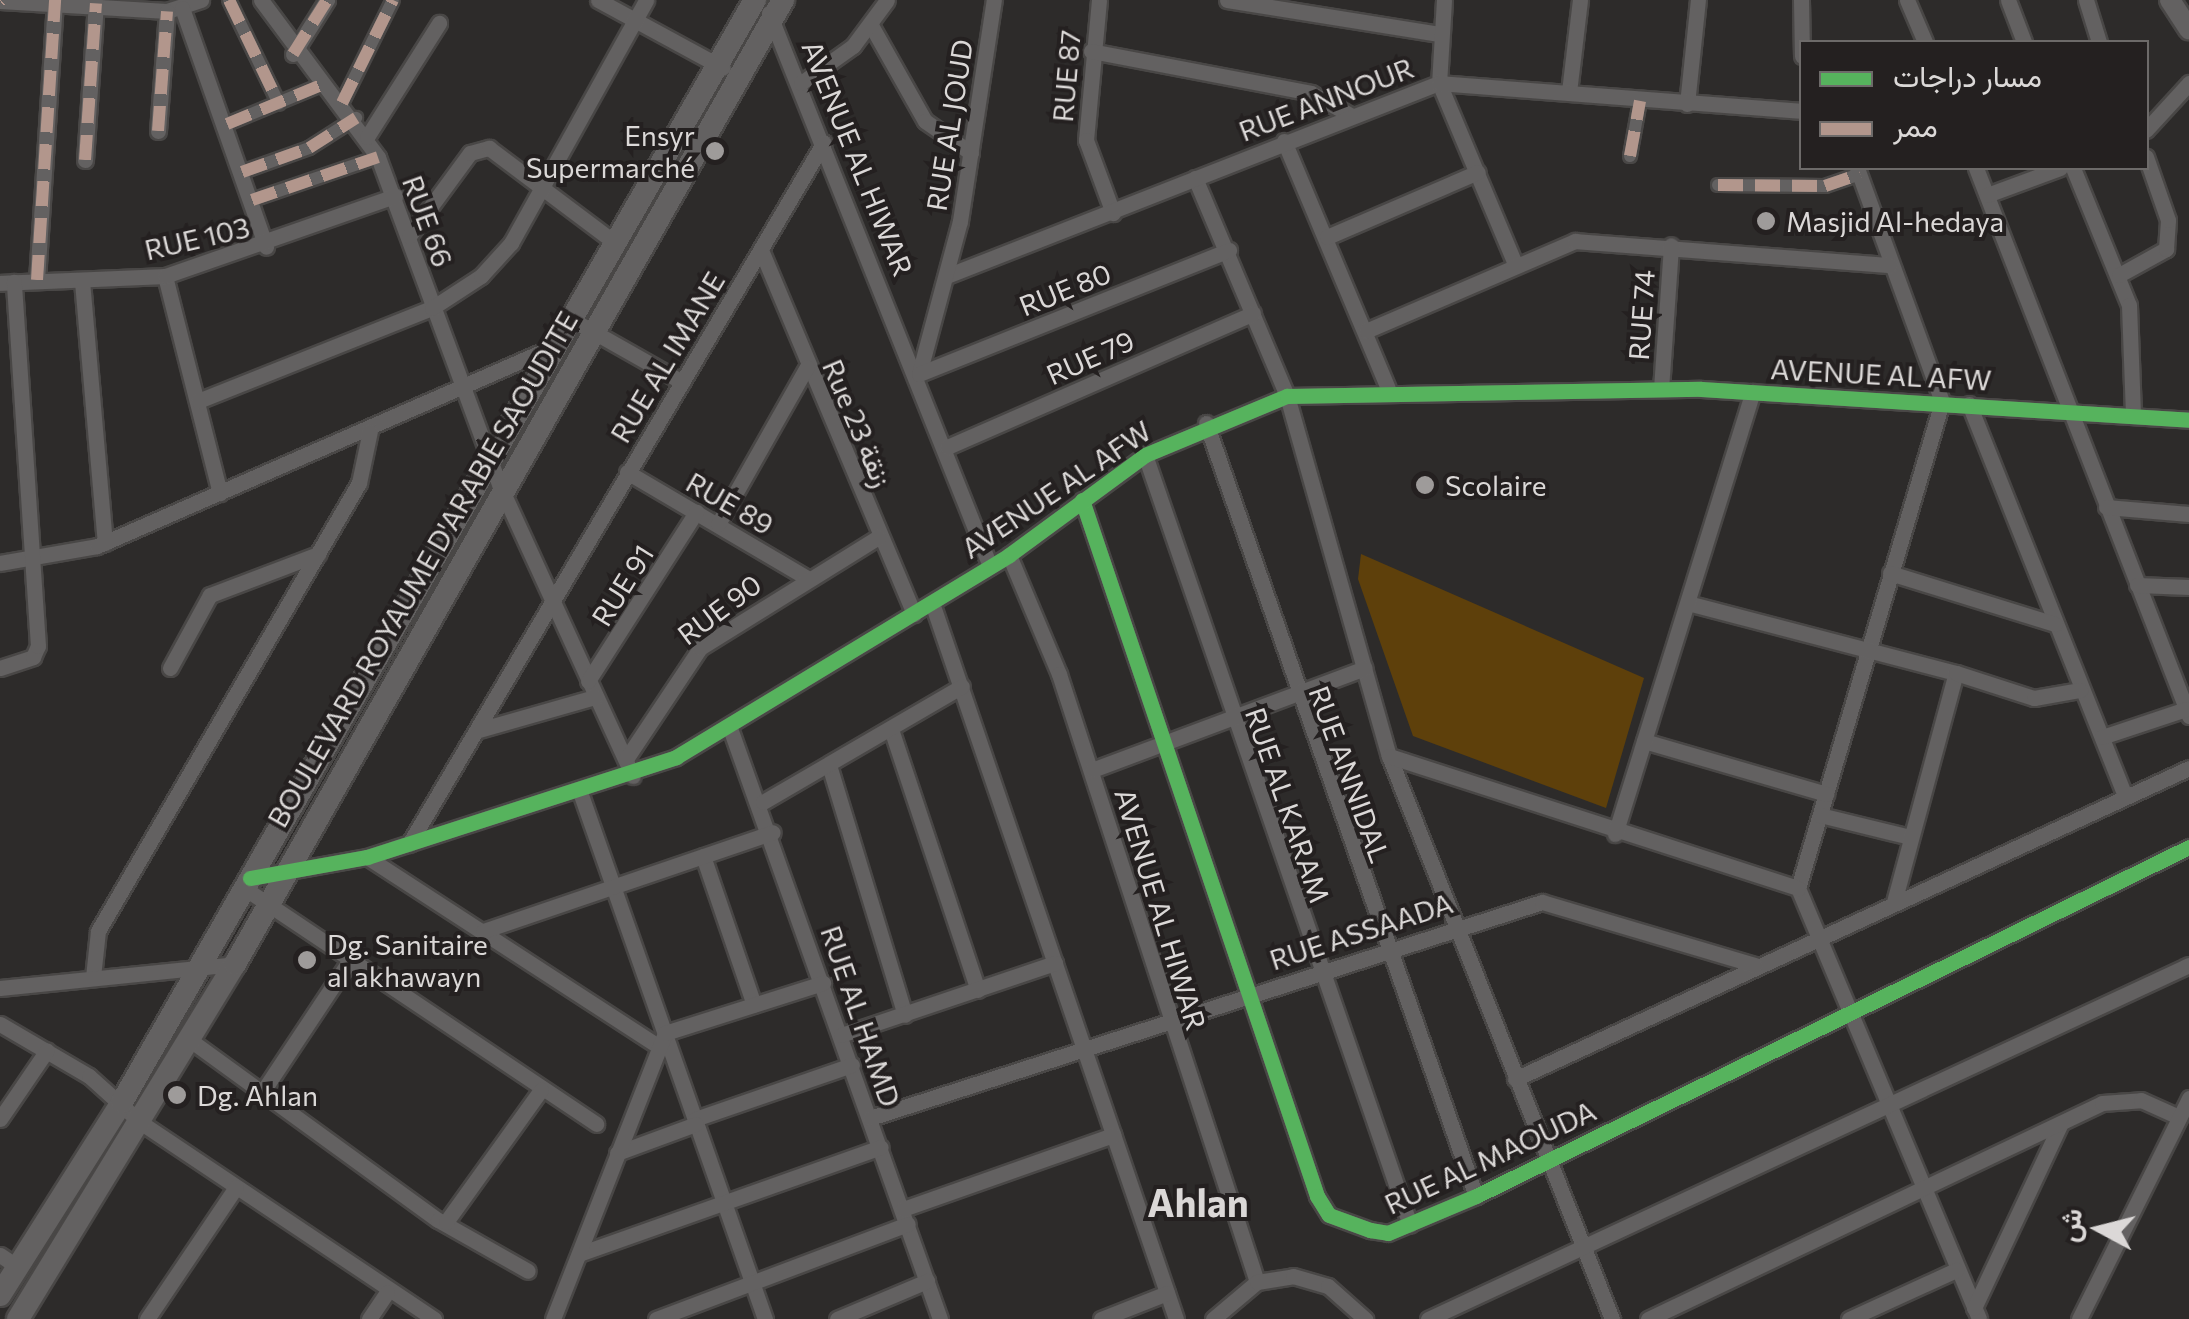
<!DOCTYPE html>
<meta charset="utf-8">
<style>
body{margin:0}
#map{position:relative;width:2189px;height:1319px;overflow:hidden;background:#2d2b2a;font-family:Commissioner,Vazirmatn,sans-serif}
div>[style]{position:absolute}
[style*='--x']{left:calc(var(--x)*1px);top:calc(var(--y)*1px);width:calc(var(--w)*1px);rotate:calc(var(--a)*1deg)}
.green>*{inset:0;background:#5e400b}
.roads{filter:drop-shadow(2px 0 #494746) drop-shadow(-2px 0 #494746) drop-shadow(0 2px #494746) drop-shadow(0 -2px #494746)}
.pedestrian>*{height:12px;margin:-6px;padding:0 6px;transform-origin:6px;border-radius:6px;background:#636161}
.minor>*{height:15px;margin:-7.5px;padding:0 7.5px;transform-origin:7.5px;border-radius:7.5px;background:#636161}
.tertiary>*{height:20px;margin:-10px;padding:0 10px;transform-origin:10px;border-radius:10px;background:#636161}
.secondary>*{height:22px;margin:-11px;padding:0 11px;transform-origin:11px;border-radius:11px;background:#636161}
.quiet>*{height:12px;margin-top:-6px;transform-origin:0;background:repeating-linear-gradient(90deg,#b2968c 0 25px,transparent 0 37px)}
.cycleway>*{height:15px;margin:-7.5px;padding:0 7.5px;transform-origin:7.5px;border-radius:7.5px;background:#56b35d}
.dots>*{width:28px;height:28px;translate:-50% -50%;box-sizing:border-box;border:5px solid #242020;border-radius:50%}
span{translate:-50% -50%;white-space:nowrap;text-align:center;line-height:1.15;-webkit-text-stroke:8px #242020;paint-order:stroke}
.street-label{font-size:28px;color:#dbd8d7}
.poi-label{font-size:28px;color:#dbd8d7}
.right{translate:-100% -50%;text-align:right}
.left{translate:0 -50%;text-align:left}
.district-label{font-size:38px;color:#dbd8d7;font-weight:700}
.legend{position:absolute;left:1799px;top:40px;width:350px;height:130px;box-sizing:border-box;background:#242020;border:2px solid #6d6a69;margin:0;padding:12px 18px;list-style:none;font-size:30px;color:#dbd8d7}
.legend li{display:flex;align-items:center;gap:20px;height:50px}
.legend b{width:50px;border:2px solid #6d6a69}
.north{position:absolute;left:2049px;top:1179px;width:100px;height:100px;-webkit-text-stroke:8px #242020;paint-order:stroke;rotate:277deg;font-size:28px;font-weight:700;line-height:40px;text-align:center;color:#dbd8d7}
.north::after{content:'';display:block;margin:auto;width:35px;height:45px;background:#dbd8d7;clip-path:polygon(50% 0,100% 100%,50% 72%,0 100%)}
</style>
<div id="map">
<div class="green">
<i style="clip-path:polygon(1361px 554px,1644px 678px,1606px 808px,1413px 736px,1358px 579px)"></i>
</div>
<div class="roads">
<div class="pedestrian">
<i style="--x:229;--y:0;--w:115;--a:64.3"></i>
<i style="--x:342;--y:103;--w:115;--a:-63.7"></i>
<i style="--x:227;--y:124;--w:102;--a:-22.5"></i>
<i style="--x:1630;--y:156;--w:56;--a:-79.7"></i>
<i style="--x:242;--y:172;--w:71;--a:-19.7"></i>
<i style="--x:309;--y:148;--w:56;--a:-32.6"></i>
<i style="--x:1718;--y:185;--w:107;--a:0.5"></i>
<i style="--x:1825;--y:186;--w:37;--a:-19"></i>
<i style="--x:252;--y:200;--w:133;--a:-18.8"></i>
</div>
<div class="minor">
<i style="--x:261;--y:0;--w:196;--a:53.3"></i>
<i style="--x:378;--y:157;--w:351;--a:69.7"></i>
<i style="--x:500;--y:486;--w:319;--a:65.4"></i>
<i style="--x:598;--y:0;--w:142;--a:28.5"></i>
<i style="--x:1099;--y:0;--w:141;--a:95.3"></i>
<i style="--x:1086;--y:140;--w:78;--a:69.7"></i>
<i style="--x:1227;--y:0;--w:215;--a:9.1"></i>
<i style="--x:1444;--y:0;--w:83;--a:93.4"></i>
<i style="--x:1439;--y:83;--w:196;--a:67.2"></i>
<i style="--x:1801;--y:0;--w:56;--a:89"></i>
<i style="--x:1907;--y:0;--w:46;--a:66.8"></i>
<i style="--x:2008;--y:0;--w:45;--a:69.1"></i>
<i style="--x:2086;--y:0;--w:44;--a:72.8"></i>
<i style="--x:0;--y:1;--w:167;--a:3.4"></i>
<i style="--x:167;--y:11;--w:36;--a:-18"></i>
<i style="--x:182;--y:8;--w:253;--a:70.6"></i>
<i style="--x:769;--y:13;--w:596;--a:68.22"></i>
<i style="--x:872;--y:27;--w:108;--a:60.6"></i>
<i style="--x:925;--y:121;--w:56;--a:34.8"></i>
<i style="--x:1091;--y:51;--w:224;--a:10.8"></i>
<i style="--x:1311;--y:93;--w:45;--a:29.4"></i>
<i style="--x:293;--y:54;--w:64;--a:-57.8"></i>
<i style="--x:801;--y:83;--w:64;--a:-35.4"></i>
<i style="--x:853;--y:46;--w:57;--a:-53.5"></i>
<i style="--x:1569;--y:92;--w:93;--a:-83.2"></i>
<i style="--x:1687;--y:104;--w:105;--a:-84"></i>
<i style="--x:2146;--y:130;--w:64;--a:-47.5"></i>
<i style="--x:158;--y:131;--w:120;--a:-85.7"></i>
<i style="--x:367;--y:137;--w:135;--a:-57.7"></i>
<i style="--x:1284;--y:141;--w:268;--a:67.2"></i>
<i style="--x:85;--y:160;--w:157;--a:-86"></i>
<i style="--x:1857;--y:168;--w:249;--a:70"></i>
<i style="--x:1942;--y:402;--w:507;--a:106.5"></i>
<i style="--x:1798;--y:888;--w:467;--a:67.2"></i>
<i style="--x:1976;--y:168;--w:588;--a:68.76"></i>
<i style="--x:2073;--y:168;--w:148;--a:67.8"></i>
<i style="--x:2129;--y:305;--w:110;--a:87.9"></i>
<i style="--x:1195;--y:178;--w:237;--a:67.1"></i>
<i style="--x:1287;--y:396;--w:374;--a:74.2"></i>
<i style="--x:1389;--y:756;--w:606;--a:68.39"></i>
<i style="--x:1987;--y:195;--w:78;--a:-20.3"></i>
<i style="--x:409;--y:236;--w:103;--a:-53.7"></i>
<i style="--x:470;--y:153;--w:20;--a:-15"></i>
<i style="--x:489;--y:148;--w:156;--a:36.9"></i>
<i style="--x:1327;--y:237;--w:164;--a:-23.3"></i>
<i style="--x:761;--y:250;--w:395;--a:67.2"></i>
<i style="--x:949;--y:275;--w:526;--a:-21.4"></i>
<i style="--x:1439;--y:83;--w:364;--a:4.4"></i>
<i style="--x:2119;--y:275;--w:54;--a:-29"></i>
<i style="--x:2166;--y:249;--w:29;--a:-86"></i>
<i style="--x:2168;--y:220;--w:67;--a:-109.2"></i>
<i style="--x:165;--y:276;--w:224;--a:75.8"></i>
<i style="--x:37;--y:280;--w:281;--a:-86.3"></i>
<i style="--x:82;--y:281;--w:263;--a:85"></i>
<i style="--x:0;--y:283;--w:165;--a:-2.4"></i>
<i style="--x:165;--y:276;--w:244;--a:-19.2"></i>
<i style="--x:569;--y:318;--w:130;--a:29.5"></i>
<i style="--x:1366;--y:331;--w:228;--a:-23.3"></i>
<i style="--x:1575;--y:241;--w:316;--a:4.4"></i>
<i style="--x:919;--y:374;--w:158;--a:-75"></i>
<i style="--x:960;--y:221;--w:224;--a:-81.3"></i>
<i style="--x:919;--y:374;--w:334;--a:-21.8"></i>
<i style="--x:1661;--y:389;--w:144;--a:-86"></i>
<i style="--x:198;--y:401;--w:252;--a:-21.7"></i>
<i style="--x:432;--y:308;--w:59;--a:-33.1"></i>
<i style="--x:481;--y:276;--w:45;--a:-47.7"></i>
<i style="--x:511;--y:243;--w:278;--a:-60.9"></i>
<i style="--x:1969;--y:404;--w:422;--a:68.3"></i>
<i style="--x:1206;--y:423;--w:819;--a:70.75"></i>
<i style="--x:947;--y:447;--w:334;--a:-23.6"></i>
<i style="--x:1145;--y:455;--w:814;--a:71.01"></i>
<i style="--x:627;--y:472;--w:209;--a:30.5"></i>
<i style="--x:1082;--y:500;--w:735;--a:71.34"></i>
<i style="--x:1317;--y:1196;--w:22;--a:58"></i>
<i style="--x:1329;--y:1215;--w:44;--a:20.1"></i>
<i style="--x:1370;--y:1230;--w:18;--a:9"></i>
<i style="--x:1388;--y:1233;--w:95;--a:-22.8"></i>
<i style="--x:1476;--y:1196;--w:794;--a:-26.08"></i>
<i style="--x:2106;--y:507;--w:83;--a:4.8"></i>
<i style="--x:718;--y:524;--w:180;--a:-60.5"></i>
<i style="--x:1009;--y:555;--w:129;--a:67.2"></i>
<i style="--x:1059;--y:674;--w:639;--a:71.96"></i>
<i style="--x:0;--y:563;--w:98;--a:-9.9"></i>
<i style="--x:97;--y:546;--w:498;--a:-23.6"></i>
<i style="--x:1890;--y:573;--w:173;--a:17.2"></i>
<i style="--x:2137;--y:585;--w:52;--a:2.2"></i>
<i style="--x:932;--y:603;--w:756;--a:71.18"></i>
<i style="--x:1691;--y:604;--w:274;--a:14.6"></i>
<i style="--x:0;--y:668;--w:35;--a:-18"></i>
<i style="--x:33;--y:657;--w:12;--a:-66"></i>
<i style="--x:38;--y:646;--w:365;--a:-93.8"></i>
<i style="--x:170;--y:668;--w:83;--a:-61.3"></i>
<i style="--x:210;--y:595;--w:116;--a:-20.8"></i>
<i style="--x:588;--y:681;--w:201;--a:-57.4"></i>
<i style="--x:891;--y:729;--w:275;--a:71.6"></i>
<i style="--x:479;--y:730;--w:121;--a:-15.9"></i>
<i style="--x:731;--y:731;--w:624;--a:70.43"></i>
<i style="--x:2102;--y:737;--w:89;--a:-18.4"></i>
<i style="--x:1644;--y:741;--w:190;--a:16.2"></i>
<i style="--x:1389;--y:756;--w:430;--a:17.9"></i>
<i style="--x:626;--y:759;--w:133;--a:-56.3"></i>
<i style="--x:700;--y:648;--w:210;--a:-31.9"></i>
<i style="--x:829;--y:765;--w:261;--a:73.1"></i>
<i style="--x:1092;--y:770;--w:291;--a:-20.5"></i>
<i style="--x:580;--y:792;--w:559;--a:70.66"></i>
<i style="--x:763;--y:802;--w:230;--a:-30.2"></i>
<i style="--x:1820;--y:815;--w:93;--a:13.7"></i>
<i style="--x:1615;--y:834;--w:463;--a:-72.7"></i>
<i style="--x:409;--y:844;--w:815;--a:-59.41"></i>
<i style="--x:703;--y:856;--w:157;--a:71.1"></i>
<i style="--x:367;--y:857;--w:346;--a:33"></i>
<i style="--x:250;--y:878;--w:119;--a:-10.2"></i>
<i style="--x:367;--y:857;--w:325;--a:-17.9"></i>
<i style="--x:676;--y:757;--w:389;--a:-31.2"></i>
<i style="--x:1009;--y:555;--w:169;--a:-36.3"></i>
<i style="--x:1145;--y:455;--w:154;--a:-22.6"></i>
<i style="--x:1287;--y:396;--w:414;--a:-1"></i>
<i style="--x:1701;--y:389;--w:489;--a:3.6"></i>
<i style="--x:244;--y:888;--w:424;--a:33.8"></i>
<i style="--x:1894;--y:902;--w:237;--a:-74.9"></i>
<i style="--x:1956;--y:673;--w:82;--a:17.8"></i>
<i style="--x:2034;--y:698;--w:47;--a:-9.9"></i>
<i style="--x:483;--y:931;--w:306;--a:-18.8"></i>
<i style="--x:93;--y:977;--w:46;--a:-83.8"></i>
<i style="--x:98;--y:931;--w:518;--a:-59.78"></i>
<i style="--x:359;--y:483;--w:53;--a:-78.1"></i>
<i style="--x:0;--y:988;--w:236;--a:-5.8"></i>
<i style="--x:0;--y:1024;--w:103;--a:30.3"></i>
<i style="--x:89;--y:1076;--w:69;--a:42"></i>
<i style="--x:140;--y:1122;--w:354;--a:33.8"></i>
<i style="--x:841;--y:1035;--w:226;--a:-18.6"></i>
<i style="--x:190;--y:1040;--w:306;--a:36"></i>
<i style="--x:438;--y:1220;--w:103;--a:29.5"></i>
<i style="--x:1515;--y:1079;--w:742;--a:-24.77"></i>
<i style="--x:263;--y:1091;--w:154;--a:-56.4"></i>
<i style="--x:870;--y:1118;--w:706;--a:-17.82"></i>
<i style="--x:1542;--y:902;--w:222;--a:16.5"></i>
<i style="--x:0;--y:1119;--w:83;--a:-55.7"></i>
<i style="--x:695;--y:1119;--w:166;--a:-19"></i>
<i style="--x:617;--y:1153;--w:84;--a:-20.2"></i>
<i style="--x:903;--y:1209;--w:223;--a:-19.4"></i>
<i style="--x:446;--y:1222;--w:163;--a:-54.3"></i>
<i style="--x:579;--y:1254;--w:320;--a:-19.5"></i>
<i style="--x:0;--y:1255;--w:22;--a:34"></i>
<i style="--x:1974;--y:1308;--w:204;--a:-64.8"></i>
<i style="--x:147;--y:1319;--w:159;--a:-56"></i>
<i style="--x:369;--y:1319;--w:32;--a:-56"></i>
<i style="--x:553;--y:1319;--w:307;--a:-68.6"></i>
<i style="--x:665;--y:1033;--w:166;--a:-17.6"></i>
<i style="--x:656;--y:1319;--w:269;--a:-20.7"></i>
<i style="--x:837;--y:1319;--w:98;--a:-22.9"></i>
<i style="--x:1101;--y:1319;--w:71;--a:-21.5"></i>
<i style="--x:1213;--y:1319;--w:57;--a:-40.1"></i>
<i style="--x:1257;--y:1282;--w:36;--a:-9"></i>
<i style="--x:1293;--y:1276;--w:36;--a:16"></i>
<i style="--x:1328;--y:1286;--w:50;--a:41.7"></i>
<i style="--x:1428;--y:1319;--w:839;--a:-24.95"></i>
<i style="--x:1648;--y:1319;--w:503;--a:-25.44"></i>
<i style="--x:2102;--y:1103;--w:39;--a:-4"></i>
<i style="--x:2141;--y:1100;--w:42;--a:24.1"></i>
<i style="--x:1849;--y:1319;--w:118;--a:-24.6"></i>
<i style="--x:2079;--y:1319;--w:247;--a:-63.5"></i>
</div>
<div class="tertiary">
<i style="--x:2170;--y:0;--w:35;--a:57"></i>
</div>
<div class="secondary">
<i style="--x:0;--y:1295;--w:228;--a:-57.7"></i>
<i style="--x:122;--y:1102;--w:1271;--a:-60.13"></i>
<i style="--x:18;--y:1319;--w:416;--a:-58.6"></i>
<i style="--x:235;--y:964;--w:1109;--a:-60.38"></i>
</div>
</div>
<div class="quiet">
<i style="--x:229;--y:0;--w:115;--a:64.3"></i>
<i style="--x:0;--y:1;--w:1;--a:-45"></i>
<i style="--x:293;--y:54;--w:64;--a:-57.8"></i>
<i style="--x:342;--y:103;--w:115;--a:-63.7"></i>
<i style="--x:227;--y:124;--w:102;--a:-22.5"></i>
<i style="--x:158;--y:131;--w:120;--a:-85.7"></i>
<i style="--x:1630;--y:156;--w:56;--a:-79.7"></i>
<i style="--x:85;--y:160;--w:157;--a:-86"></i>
<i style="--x:242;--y:172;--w:71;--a:-19.7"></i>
<i style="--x:309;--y:148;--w:56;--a:-32.6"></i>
<i style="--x:1718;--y:185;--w:107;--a:0.5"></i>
<i style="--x:1825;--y:186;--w:37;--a:-19"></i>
<i style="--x:252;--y:200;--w:133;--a:-18.8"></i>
<i style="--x:37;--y:280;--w:281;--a:-86.3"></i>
</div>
<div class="cycleway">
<i style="--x:1082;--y:500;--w:735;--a:71.34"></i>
<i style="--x:1317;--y:1196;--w:22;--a:58"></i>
<i style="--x:1329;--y:1215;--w:44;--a:20.1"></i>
<i style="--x:1370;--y:1230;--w:18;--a:9"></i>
<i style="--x:1388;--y:1233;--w:95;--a:-22.8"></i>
<i style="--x:1476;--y:1196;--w:794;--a:-26.08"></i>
<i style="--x:250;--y:878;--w:119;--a:-10.2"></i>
<i style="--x:367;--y:857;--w:325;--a:-17.9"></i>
<i style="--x:676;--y:757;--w:389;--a:-31.2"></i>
<i style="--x:1009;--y:555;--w:169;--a:-36.3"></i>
<i style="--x:1145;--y:455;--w:154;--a:-22.6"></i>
<i style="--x:1287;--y:396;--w:414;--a:-1"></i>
<i style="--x:1701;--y:389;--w:489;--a:3.6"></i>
</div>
<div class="dots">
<i style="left:715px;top:151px;background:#9e9b9a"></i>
<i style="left:1766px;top:221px;background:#9e9b9a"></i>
<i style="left:1425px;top:485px;background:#9e9b9a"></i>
<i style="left:307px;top:960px;background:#9e9b9a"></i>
<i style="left:177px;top:1095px;background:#9e9b9a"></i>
</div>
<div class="street-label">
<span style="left:1066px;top:76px;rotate:-85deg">RUE 87</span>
<span style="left:1326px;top:99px;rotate:-21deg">RUE ANNOUR</span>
<span style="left:949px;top:125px;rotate:-81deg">RUE AL JOUD</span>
<span style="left:858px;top:158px;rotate:68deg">AVENUE AL HIWAR</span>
<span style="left:428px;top:221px;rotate:70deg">RUE 66</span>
<span style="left:197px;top:238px;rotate:-13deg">RUE 103</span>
<span style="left:1065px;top:289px;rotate:-22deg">RUE 80</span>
<span style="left:1641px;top:315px;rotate:-86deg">RUE 74</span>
<span style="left:667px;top:357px;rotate:-59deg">RUE AL IMANE</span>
<span style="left:1090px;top:357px;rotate:-24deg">RUE 79</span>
<span style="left:1881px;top:374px;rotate:3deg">AVENUE AL AFW</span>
<span style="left:858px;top:423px;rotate:67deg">Rue 23 زنقة</span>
<span style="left:1056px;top:489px;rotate:-34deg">AVENUE AL AFW</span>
<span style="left:730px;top:503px;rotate:30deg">RUE 89</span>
<span style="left:422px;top:569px;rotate:-60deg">BOULEVARD ROYAUME D'ARABIE SAOUDITE</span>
<span style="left:622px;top:585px;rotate:-58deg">RUE 91</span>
<span style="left:719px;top:609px;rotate:-37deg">RUE 90</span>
<span style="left:1350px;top:774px;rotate:70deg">RUE ANNIDAL</span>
<span style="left:1288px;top:805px;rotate:71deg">RUE AL KARAM</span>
<span style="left:1161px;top:909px;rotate:73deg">AVENUE AL HIWAR</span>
<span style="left:1361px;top:931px;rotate:-18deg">RUE ASSAADA</span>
<span style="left:861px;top:1016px;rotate:71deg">RUE AL HAMD</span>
<span style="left:1490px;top:1157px;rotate:-25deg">RUE AL MAOUDA</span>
</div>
<div class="poi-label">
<span class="right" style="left:695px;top:151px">Ensyr<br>Supermarché</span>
<span class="left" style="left:1786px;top:221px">Masjid Al-hedaya</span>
<span class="left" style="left:1445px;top:485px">Scolaire</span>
<span class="left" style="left:327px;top:960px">Dg. Sanitaire<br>al akhawayn</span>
<span class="left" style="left:197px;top:1095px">Dg. Ahlan</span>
</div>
<div class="district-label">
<span style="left:1198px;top:1202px">Ahlan</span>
</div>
<ul class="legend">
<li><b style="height:12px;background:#56b35d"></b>مسار دراجات</li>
<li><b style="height:12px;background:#b2968c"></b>ممر</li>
</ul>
<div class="north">ش</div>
</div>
